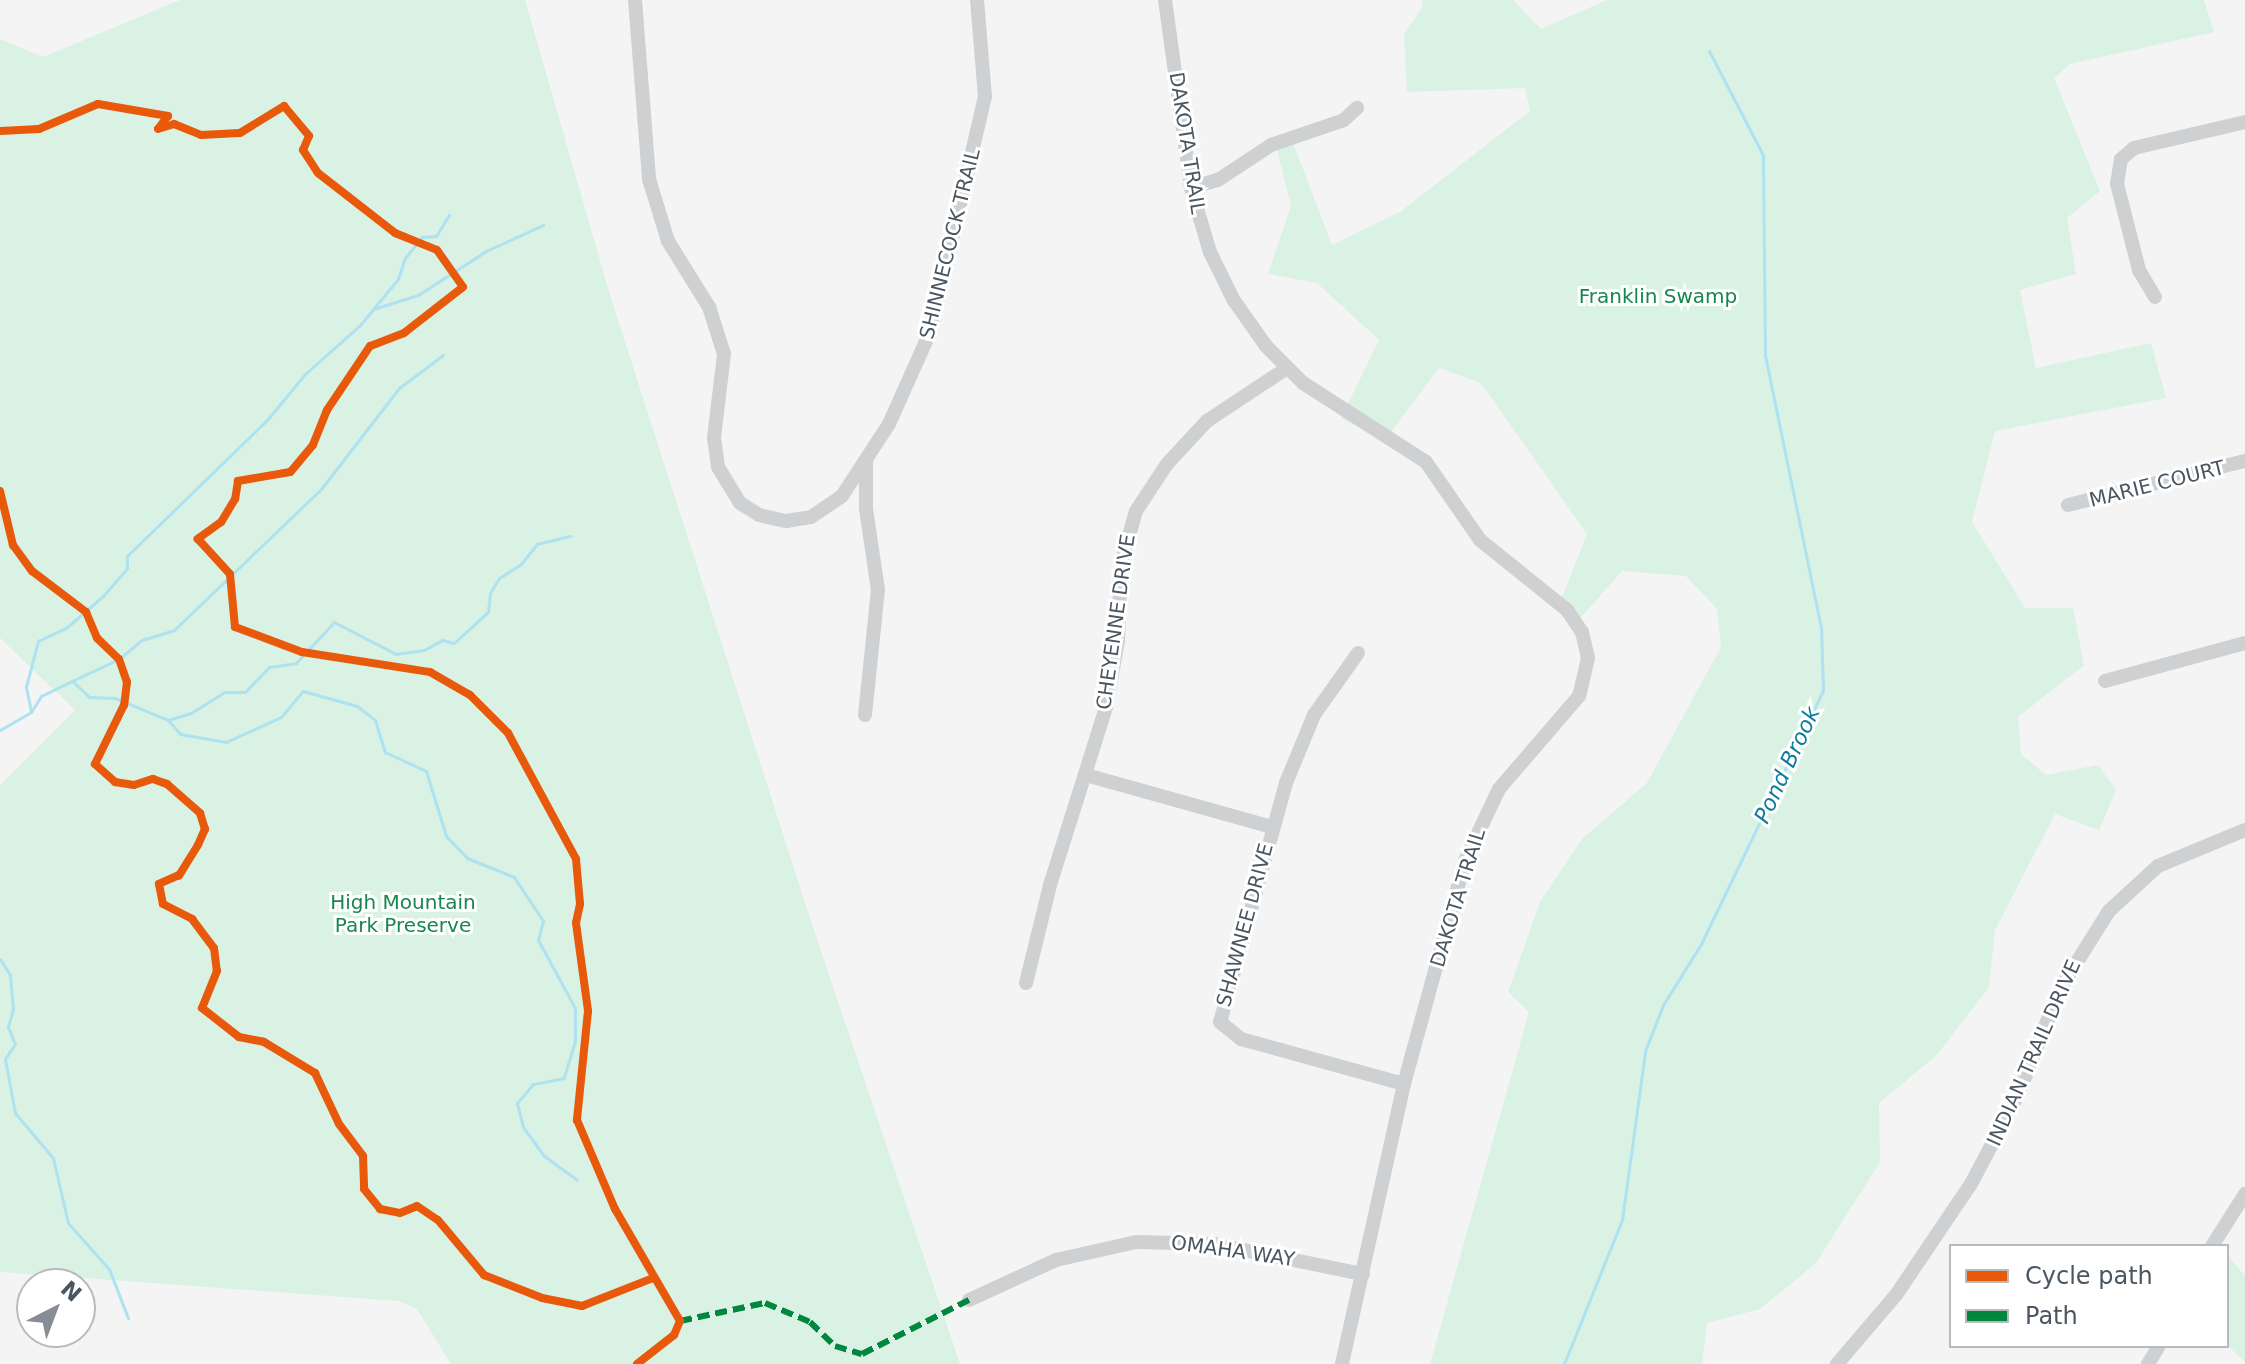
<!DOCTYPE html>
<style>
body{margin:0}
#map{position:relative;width:2245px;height:1364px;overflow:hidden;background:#f4f4f4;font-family:"DejaVu Sans",sans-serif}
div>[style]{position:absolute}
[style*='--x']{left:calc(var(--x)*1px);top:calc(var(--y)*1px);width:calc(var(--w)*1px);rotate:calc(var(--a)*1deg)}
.green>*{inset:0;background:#d9f2e3}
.stream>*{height:3px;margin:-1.5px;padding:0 1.5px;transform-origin:1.5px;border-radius:1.5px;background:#aee2f0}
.minor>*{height:14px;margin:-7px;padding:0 7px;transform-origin:7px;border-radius:7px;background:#ced0d2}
.quiet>*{height:6px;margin-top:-3px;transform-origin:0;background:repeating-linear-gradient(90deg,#00873e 0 12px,transparent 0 18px)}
.cycleway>*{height:8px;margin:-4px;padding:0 4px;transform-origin:4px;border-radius:4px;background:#e8590c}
span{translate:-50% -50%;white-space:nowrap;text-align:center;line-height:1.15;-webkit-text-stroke:6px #fff;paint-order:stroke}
.street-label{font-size:20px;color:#4a5661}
.park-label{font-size:20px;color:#17864f}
.water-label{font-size:22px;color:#0c7c9b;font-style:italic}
.legend{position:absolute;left:1949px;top:1244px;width:280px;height:104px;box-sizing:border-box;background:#fff;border:2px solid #b7bbc0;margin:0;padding:10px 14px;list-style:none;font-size:24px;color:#4a5661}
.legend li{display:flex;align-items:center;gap:16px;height:40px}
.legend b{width:40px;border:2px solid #b7bbc0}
.north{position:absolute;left:16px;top:1268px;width:80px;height:80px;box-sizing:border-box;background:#fff;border:2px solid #b7bbc0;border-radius:50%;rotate:42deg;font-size:22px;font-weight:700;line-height:32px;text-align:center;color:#4a5661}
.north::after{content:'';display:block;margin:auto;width:28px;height:36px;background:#868d94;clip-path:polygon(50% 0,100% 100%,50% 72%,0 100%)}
</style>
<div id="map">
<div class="green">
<i style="clip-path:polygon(180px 0,525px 0,610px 295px,808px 912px,960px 1364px,451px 1364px,417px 1309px,399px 1301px,0 1272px,0 785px,75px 710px,0 638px,0 39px,43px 57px)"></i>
<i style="clip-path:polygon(1421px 0,1513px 0,1541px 29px,1607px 0,2204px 0,2214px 32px,2070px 64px,2054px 78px,2100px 191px,2067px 218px,2076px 274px,2020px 290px,2036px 368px,2151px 343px,2166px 398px,1995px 431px,1972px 522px,2025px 608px,2073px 608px,2084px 665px,2018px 717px,2021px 754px,2046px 775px,2098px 765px,2116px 790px,2099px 830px,2055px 814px,1995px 930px,1989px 987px,1936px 1056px,1879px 1103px,1880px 1162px,1816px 1263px,1760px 1309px,1707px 1323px,1702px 1364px,1430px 1364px,1529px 1012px,1508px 992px,1540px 902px,1582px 839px,1647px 783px,1721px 647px,1717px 609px,1686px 576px,1622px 571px,1576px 623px,1557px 610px,1587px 534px,1481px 383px,1439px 368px,1385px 440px,1341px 418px,1379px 340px,1317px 283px,1268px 274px,1291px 206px,1276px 146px,1292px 140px,1332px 245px,1400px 212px,1530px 111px,1525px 88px,1407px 92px,1404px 35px,1423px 6px)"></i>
<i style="clip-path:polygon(2227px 1255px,2245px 1276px,2245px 1362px,2227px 1345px)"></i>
</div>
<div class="stream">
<i style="--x:373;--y:309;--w:47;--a:-17.3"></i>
<i style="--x:418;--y:295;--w:81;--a:-32.9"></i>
<i style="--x:486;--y:251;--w:63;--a:-24.5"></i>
<i style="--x:72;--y:681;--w:52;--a:-25.1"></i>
<i style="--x:119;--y:659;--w:30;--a:-40"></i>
<i style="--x:142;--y:640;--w:34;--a:-17"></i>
<i style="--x:174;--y:630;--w:204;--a:-43.8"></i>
<i style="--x:321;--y:489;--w:128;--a:-52.3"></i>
<i style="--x:399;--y:388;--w:55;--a:-36.9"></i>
<i style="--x:31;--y:711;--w:25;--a:-102"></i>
<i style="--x:26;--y:687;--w:48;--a:-75.4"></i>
<i style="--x:38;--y:641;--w:31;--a:-25"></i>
<i style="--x:66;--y:628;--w:49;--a:-40.9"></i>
<i style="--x:103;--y:596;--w:37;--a:-49"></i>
<i style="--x:127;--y:568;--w:12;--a:-90"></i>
<i style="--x:127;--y:556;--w:195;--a:-44.2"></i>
<i style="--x:267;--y:420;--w:60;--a:-50.4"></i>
<i style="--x:305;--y:374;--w:74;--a:-41.7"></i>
<i style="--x:360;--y:325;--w:60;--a:-50.4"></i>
<i style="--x:398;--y:279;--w:22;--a:-72"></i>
<i style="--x:405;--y:258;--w:27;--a:-51"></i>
<i style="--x:422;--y:237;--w:14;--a:-4"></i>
<i style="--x:436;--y:236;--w:25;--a:-58"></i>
<i style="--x:168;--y:720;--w:24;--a:-17"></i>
<i style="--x:191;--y:713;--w:40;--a:-32"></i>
<i style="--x:225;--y:692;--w:20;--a:0"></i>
<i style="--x:245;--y:692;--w:35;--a:-46"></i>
<i style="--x:269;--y:667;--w:27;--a:-8"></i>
<i style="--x:296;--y:663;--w:56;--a:-47.2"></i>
<i style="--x:334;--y:622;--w:70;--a:27.3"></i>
<i style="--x:396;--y:654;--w:28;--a:-8"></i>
<i style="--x:424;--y:650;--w:21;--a:-29"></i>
<i style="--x:442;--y:640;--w:12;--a:14"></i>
<i style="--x:454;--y:643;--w:46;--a:-42.4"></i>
<i style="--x:488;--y:612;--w:19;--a:-84"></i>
<i style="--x:490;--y:593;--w:17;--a:-59"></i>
<i style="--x:499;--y:578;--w:25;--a:-32"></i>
<i style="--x:520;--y:565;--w:27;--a:-51"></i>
<i style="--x:537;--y:544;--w:34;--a:-14"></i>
<i style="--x:0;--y:730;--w:36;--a:-30"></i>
<i style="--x:31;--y:712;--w:19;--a:-58"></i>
<i style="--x:41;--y:696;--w:34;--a:-26"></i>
<i style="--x:72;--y:681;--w:23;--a:43"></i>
<i style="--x:89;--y:697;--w:26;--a:2"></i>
<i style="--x:115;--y:698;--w:57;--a:22.5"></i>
<i style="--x:168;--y:720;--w:18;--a:49"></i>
<i style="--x:180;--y:734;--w:47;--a:9.9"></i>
<i style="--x:226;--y:742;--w:60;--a:-24.4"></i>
<i style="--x:281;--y:717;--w:34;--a:-50"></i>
<i style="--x:303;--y:691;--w:56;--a:15.5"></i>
<i style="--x:357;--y:706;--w:23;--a:38"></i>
<i style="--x:375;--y:720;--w:34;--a:73"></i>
<i style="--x:385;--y:752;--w:45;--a:24.9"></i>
<i style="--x:426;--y:771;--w:68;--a:72.9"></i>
<i style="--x:446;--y:836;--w:30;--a:46"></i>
<i style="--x:467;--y:858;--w:51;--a:22"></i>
<i style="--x:514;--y:877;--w:53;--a:56.6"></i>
<i style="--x:543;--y:921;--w:20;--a:105"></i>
<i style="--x:538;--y:940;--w:77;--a:61.4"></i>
<i style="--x:575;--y:1008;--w:33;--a:90"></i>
<i style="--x:575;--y:1041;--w:39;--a:107"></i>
<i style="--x:564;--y:1078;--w:32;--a:169"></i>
<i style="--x:533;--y:1084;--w:25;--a:130"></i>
<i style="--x:517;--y:1103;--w:25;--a:76"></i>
<i style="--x:523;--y:1127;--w:34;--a:54"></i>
<i style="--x:543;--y:1155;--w:42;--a:36.3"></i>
<i style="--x:0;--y:959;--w:19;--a:58"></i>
<i style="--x:10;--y:975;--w:34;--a:85"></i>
<i style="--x:13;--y:1009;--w:19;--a:106"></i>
<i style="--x:8;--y:1027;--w:18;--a:68"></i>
<i style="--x:15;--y:1044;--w:18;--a:124"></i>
<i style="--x:5;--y:1059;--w:55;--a:79.5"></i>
<i style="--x:15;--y:1113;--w:59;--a:49.8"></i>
<i style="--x:53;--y:1158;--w:67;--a:77"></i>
<i style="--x:68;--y:1223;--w:62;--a:48.3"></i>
<i style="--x:109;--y:1269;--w:53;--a:68.8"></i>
<i style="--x:1564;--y:1364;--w:155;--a:-68.1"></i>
<i style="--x:1622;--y:1220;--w:171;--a:-82.2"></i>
<i style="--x:1645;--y:1051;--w:49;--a:-68.6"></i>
<i style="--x:1663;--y:1005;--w:72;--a:-58.1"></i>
<i style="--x:1701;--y:944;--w:282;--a:-64.3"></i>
<i style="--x:1823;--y:690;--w:62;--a:-91.8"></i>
<i style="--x:1821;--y:628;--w:280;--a:-101.6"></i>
<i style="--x:1765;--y:354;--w:199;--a:-90.6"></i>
<i style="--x:1763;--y:155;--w:117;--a:-117.4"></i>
</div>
<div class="minor">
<i style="--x:635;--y:0;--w:180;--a:85.5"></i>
<i style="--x:649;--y:179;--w:65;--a:73"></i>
<i style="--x:668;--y:241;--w:78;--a:58.2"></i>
<i style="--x:709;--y:307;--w:49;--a:72.3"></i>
<i style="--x:724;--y:354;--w:85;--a:96.8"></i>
<i style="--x:714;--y:438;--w:29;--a:82"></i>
<i style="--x:718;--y:467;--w:42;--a:58.6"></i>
<i style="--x:740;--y:503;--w:22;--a:32"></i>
<i style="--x:759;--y:515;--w:28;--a:13"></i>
<i style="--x:786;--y:521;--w:25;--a:-9"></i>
<i style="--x:811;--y:517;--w:37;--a:-34"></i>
<i style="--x:842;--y:496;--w:86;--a:-56.9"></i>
<i style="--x:889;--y:424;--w:103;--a:-65.9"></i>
<i style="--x:931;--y:330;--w:239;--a:-77"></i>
<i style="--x:985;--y:97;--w:97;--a:-94.7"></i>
<i style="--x:1165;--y:0;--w:190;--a:82.1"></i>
<i style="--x:1191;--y:188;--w:67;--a:73.5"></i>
<i style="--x:1210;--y:252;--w:52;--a:63.9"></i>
<i style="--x:1233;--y:299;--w:57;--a:54.9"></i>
<i style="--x:1266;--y:346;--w:52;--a:45"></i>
<i style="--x:1303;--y:383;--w:146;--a:32.7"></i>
<i style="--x:1426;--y:462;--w:95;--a:55.3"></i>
<i style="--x:1480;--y:540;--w:112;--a:38.8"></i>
<i style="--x:1567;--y:610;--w:27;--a:56"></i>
<i style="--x:1582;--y:632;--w:27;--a:77"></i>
<i style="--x:1588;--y:658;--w:39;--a:103"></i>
<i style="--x:1579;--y:696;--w:123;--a:130.7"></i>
<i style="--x:1499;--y:789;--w:80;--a:115.3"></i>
<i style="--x:1465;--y:861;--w:231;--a:105.3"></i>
<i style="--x:1404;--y:1084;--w:287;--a:102.5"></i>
<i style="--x:1191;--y:188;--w:28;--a:-17"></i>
<i style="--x:1218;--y:180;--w:64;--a:-33.4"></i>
<i style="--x:1271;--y:145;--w:77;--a:-18.9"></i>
<i style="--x:1344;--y:120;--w:18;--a:-43"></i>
<i style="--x:2155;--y:297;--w:31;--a:-121"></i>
<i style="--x:2139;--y:270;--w:89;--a:-104.3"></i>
<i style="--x:2117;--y:184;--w:25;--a:-81"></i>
<i style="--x:2121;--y:159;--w:17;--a:-40"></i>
<i style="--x:2134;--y:148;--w:114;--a:-13.2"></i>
<i style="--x:2068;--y:505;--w:182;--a:-14"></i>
<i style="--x:1358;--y:653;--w:76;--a:125.4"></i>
<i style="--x:1314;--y:715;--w:74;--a:112.4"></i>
<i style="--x:1286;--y:783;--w:248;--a:105.4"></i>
<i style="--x:1220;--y:1022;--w:27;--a:39"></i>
<i style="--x:1241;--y:1039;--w:169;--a:15.4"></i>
<i style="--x:2105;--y:681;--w:145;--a:-15.2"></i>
<i style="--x:865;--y:715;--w:126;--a:-84.1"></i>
<i style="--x:878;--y:590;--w:82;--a:-98.4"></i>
<i style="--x:866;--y:509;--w:47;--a:-90"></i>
<i style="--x:1086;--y:775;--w:193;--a:15.6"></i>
<i style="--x:1026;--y:983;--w:101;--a:-76.2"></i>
<i style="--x:1050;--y:885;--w:187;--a:-72.5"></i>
<i style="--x:1106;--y:707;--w:67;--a:-79.7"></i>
<i style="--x:1118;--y:641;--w:77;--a:-87.8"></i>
<i style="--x:1121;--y:564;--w:55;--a:-74.2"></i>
<i style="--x:1136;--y:511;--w:56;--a:-56.6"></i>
<i style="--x:1167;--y:464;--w:59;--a:-47.1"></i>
<i style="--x:1207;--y:421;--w:96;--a:-33.5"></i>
<i style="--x:2212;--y:1246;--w:62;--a:-57.6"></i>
<i style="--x:969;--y:1300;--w:96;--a:-24.7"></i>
<i style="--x:1056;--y:1260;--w:82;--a:-12.7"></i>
<i style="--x:1136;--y:1242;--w:79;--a:1.5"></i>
<i style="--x:1215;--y:1244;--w:151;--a:11.5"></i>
<i style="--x:1837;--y:1364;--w:91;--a:-49.5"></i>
<i style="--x:1896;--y:1295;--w:134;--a:-56"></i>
<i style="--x:1971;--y:1184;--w:101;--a:-62.2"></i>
<i style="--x:2018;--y:1095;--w:114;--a:-68.4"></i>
<i style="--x:2060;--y:989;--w:92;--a:-57.9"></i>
<i style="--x:2109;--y:911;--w:67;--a:-42.6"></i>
<i style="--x:2158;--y:866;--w:94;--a:-22.5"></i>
<i style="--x:2148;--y:1364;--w:21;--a:-59"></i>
</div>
<div class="quiet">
<i style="--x:680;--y:1321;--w:87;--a:-12"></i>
<i style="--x:765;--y:1303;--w:49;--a:22.9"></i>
<i style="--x:810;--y:1322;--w:35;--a:44"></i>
<i style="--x:835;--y:1346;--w:28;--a:17"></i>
<i style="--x:862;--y:1354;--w:120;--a:-26.8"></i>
</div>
<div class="cycleway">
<i style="--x:0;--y:131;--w:39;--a:-3"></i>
<i style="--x:39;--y:129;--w:64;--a:-23"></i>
<i style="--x:98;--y:104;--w:71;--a:9.7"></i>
<i style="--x:168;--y:116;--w:16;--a:128"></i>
<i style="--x:158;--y:129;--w:17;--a:-17"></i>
<i style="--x:174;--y:124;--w:29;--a:22"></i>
<i style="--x:201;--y:135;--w:39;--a:-3"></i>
<i style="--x:240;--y:133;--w:52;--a:-31.5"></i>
<i style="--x:284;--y:106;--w:39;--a:50"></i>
<i style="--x:309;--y:136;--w:15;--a:113"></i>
<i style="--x:303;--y:150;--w:27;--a:57"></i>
<i style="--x:318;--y:173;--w:98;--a:37.9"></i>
<i style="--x:395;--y:233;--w:45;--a:22"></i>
<i style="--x:437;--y:250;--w:45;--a:54.9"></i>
<i style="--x:463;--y:287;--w:75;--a:142.1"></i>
<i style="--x:404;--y:333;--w:36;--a:159"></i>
<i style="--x:370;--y:346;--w:77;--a:123.9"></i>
<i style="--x:327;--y:410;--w:38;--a:112"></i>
<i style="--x:313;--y:445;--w:35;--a:130"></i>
<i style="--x:290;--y:472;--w:53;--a:170.2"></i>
<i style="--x:238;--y:481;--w:18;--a:99"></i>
<i style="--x:235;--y:499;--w:27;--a:121"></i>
<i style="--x:221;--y:522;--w:29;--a:144"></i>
<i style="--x:198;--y:539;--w:47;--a:47.6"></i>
<i style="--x:230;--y:574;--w:53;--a:84.6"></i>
<i style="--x:235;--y:627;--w:72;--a:20.5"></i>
<i style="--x:302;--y:652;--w:130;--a:8.9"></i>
<i style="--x:430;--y:672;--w:46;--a:29.9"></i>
<i style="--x:470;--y:695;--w:54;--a:45"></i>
<i style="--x:508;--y:733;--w:143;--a:61.6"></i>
<i style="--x:576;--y:859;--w:45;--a:84.9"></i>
<i style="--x:580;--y:904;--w:19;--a:102"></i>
<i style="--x:576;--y:923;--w:89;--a:82.2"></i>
<i style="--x:588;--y:1011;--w:110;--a:95.8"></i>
<i style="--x:577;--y:1120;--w:97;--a:66.9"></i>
<i style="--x:615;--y:1209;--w:129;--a:59.9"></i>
<i style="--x:680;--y:1321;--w:15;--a:113"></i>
<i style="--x:674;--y:1335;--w:47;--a:141.9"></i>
<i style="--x:0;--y:491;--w:56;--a:76.5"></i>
<i style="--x:13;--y:545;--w:32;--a:54"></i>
<i style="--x:32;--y:571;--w:68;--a:37.2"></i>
<i style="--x:86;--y:612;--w:28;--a:67"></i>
<i style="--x:97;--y:638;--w:30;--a:44"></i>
<i style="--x:119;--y:659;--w:24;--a:71"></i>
<i style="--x:127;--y:682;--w:23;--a:97"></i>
<i style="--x:124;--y:705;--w:66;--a:116.2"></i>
<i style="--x:95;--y:764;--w:27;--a:42"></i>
<i style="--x:115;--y:782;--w:19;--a:9"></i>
<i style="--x:134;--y:785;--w:20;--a:-18"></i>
<i style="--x:153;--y:779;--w:15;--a:20"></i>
<i style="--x:167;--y:784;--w:44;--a:41.3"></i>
<i style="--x:200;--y:813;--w:17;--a:73"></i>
<i style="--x:205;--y:829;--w:17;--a:114"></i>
<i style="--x:198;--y:845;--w:36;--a:122"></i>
<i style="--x:179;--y:875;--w:22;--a:156"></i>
<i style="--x:159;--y:884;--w:20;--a:79"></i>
<i style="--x:163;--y:904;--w:33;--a:27"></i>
<i style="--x:192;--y:919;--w:36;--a:53"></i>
<i style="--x:214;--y:948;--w:23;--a:83"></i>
<i style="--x:217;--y:971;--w:40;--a:112"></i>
<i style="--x:202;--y:1008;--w:47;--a:38.1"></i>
<i style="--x:239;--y:1037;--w:25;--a:11"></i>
<i style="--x:264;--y:1042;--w:60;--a:31.3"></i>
<i style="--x:315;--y:1073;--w:56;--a:64.8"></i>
<i style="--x:339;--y:1124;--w:40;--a:53"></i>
<i style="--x:363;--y:1156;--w:33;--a:88"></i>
<i style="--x:364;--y:1189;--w:26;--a:51"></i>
<i style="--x:380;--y:1209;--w:20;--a:11"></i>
<i style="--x:400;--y:1213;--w:18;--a:-22"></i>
<i style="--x:417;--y:1206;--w:25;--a:34"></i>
<i style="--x:438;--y:1220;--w:72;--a:50.1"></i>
<i style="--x:484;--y:1275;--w:62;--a:21.6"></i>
<i style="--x:542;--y:1298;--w:41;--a:11.3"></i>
<i style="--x:582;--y:1306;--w:76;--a:-21.5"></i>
</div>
<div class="street-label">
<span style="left:1187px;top:143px;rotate:81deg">DAKOTA TRAIL</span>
<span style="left:950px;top:244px;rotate:-76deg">SHINNECOCK TRAIL</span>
<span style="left:2157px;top:484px;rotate:-14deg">MARIE COURT</span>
<span style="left:1116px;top:622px;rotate:-82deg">CHEYENNE DRIVE</span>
<span style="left:1458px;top:898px;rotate:-73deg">DAKOTA TRAIL</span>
<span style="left:1245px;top:925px;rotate:-75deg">SHAWNEE DRIVE</span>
<span style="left:2034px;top:1053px;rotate:-66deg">INDIAN TRAIL DRIVE</span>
<span style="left:1233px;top:1251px;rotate:8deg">OMAHA WAY</span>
</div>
<div class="park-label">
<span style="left:1658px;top:296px">Franklin Swamp</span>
<span style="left:403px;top:914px">High Mountain<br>Park Preserve</span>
</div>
<div class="water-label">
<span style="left:1787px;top:765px;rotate:-65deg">Pond Brook</span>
</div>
<ul class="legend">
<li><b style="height:10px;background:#e8590c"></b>Cycle path</li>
<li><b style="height:10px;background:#00873e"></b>Path</li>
</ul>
<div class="north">N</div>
</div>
